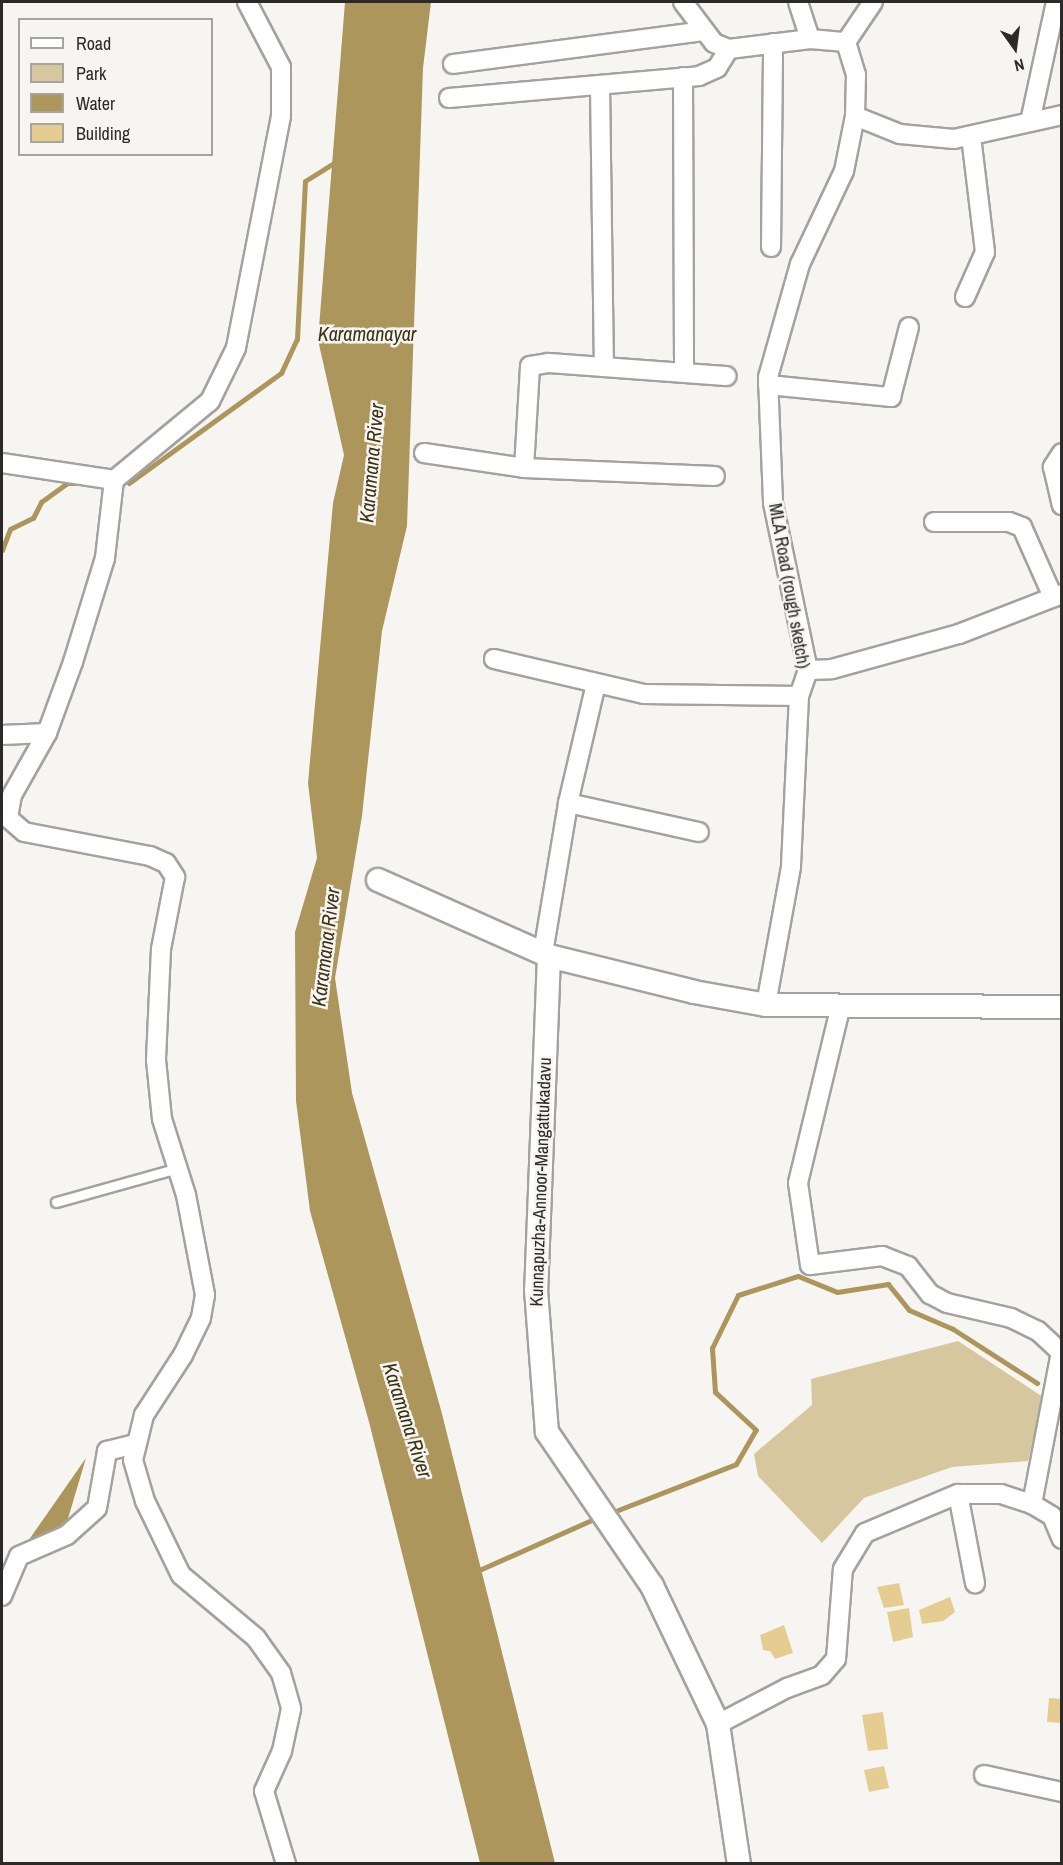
<!DOCTYPE html>
<style>
body{margin:0}
#map{position:relative;width:1063px;height:1865px;overflow:hidden;background:#f7f5f1;font-family:"Archivo Narrow",sans-serif}
div>[style]{position:absolute}
[style*='--x']{left:calc(var(--x)*1px);top:calc(var(--y)*1px);width:calc(var(--w)*1px);rotate:calc(var(--a)*1deg)}
.green>*{inset:0;background:#d6c79f}
.water>*{inset:0;background:#ad965b}
.stream>*{height:5px;margin:-2.5px;padding:0 2.5px;transform-origin:2.5px;border-radius:2.5px;background:#ad965b}
.building>*{inset:0;background:#e5cd91}
.roads{filter:drop-shadow(2px 0 #a3a29f) drop-shadow(-2px 0 #a3a29f) drop-shadow(0 2px #a3a29f) drop-shadow(0 -2px #a3a29f)}
.service>*{height:9px;margin:-4.5px;padding:0 4.5px;transform-origin:4.5px;border-radius:4.5px;background:#fff}
.minor>*{height:18px;margin:-9px;padding:0 9px;transform-origin:9px;border-radius:9px;background:#fff}
.tertiary>*{height:22px;margin:-11px;padding:0 11px;transform-origin:11px;border-radius:11px;background:#fff}
span{translate:-50% -50%;white-space:nowrap;text-align:center;line-height:1.15;-webkit-text-stroke:5px #f7f5f1;paint-order:stroke}
.street-label{font-size:18px;color:#2b2a29}
.water-label{font-size:20px;color:#3a3014;font-style:italic}
.frame{position:absolute;inset:0;border:3px solid #2b2a29;pointer-events:none}
.legend{position:absolute;left:18px;top:18px;width:195px;height:138px;box-sizing:border-box;background:#f7f5f1;border:2px solid #a5a4a1;margin:0;padding:8px 10px;list-style:none;font-size:18px;color:#2b2a29}
.legend li{display:flex;align-items:center;gap:12px;height:30px}
.legend b{width:30px;border:2px solid #a5a4a1}
.north{position:absolute;left:985px;top:18px;width:60px;height:60px;-webkit-text-stroke:4px #f7f5f1;paint-order:stroke;rotate:166deg;font-size:16px;font-weight:700;line-height:24px;text-align:center;color:#2b2a29}
.north::after{content:'';display:block;margin:auto;width:21px;height:27px;background:#2b2a29;clip-path:polygon(50% 0,100% 100%,50% 72%,0 100%)}
</style>
<div id="map">
<div class="green">
<i style="clip-path:polygon(958px 1341px,1043px 1397px,1028px 1461px,952px 1467px,864px 1498px,822px 1543px,758px 1476px,754px 1454px,812px 1405px,811px 1379px)"></i>
</div>
<div class="water">
<i style="clip-path:polygon(345px 2px,431px 2px,423px 68px,407px 526px,382px 631px,362px 816px,335px 978px,352px 1093px,441px 1410px,555px 1863px,480px 1863px,369px 1422px,310px 1211px,296px 1101px,295px 932px,317px 858px,308px 783px,333px 503px,344px 455px,318px 340px)"></i>
<i style="clip-path:polygon(86px 1458px,64px 1532px,26px 1544px)"></i>
</div>
<div class="stream">
<i style="--x:129;--y:483;--w:188;--a:-35.9"></i>
<i style="--x:281;--y:373;--w:38;--a:-65"></i>
<i style="--x:297;--y:339;--w:158;--a:-87.1"></i>
<i style="--x:305;--y:181;--w:39;--a:-32"></i>
<i style="--x:2;--y:550;--w:22;--a:-69"></i>
<i style="--x:10;--y:529;--w:25;--a:-26"></i>
<i style="--x:33;--y:518;--w:18;--a:-63"></i>
<i style="--x:41;--y:502;--w:32;--a:-36"></i>
<i style="--x:67;--y:483;--w:12;--a:0"></i>
<i style="--x:613;--y:1512;--w:132;--a:-21.3"></i>
<i style="--x:736;--y:1464;--w:39;--a:-60"></i>
<i style="--x:756;--y:1430;--w:56;--a:-137.2"></i>
<i style="--x:715;--y:1392;--w:44;--a:-93.9"></i>
<i style="--x:712;--y:1348;--w:59;--a:-63.9"></i>
<i style="--x:738;--y:1295;--w:63;--a:-17.6"></i>
<i style="--x:798;--y:1276;--w:42;--a:22.3"></i>
<i style="--x:837;--y:1292;--w:52;--a:-8.9"></i>
<i style="--x:888;--y:1284;--w:33;--a:51"></i>
<i style="--x:909;--y:1310;--w:48;--a:23.4"></i>
<i style="--x:953;--y:1329;--w:100;--a:32.7"></i>
<i style="--x:477;--y:1571;--w:128;--a:-24"></i>
</div>
<div class="building">
<i style="clip-path:polygon(899px 1583px,904px 1605px,884px 1608px,877px 1587px)"></i>
<i style="clip-path:polygon(950px 1597px,955px 1612px,943px 1621px,922px 1624px,919px 1610px)"></i>
<i style="clip-path:polygon(909px 1608px,913px 1637px,893px 1642px,887px 1612px)"></i>
<i style="clip-path:polygon(784px 1625px,793px 1653px,775px 1659px,770px 1651px,763px 1650px,760px 1635px)"></i>
<i style="clip-path:polygon(1049px 1698px,1062px 1699px,1062px 1723px,1047px 1722px)"></i>
<i style="clip-path:polygon(883px 1712px,888px 1749px,868px 1751px,862px 1715px)"></i>
<i style="clip-path:polygon(884px 1766px,889px 1788px,869px 1792px,864px 1770px)"></i>
</div>
<div class="roads">
<div class="service">
<i style="--x:56;--y:1202;--w:123;--a:-15.6"></i>
</div>
<div class="minor">
<i style="--x:247;--y:2;--w:73;--a:62.4"></i>
<i style="--x:281;--y:67;--w:49;--a:90"></i>
<i style="--x:281;--y:116;--w:236;--a:101"></i>
<i style="--x:236;--y:348;--w:59;--a:116.1"></i>
<i style="--x:210;--y:401;--w:124;--a:140.5"></i>
<i style="--x:114;--y:480;--w:79;--a:96.6"></i>
<i style="--x:105;--y:558;--w:109;--a:107.1"></i>
<i style="--x:73;--y:662;--w:76;--a:110.1"></i>
<i style="--x:47;--y:733;--w:71;--a:119.4"></i>
<i style="--x:12;--y:795;--w:23;--a:100"></i>
<i style="--x:8;--y:818;--w:21;--a:41"></i>
<i style="--x:24;--y:832;--w:128;--a:10.8"></i>
<i style="--x:150;--y:856;--w:17;--a:24"></i>
<i style="--x:166;--y:863;--w:17;--a:57"></i>
<i style="--x:175;--y:877;--w:73;--a:101"></i>
<i style="--x:161;--y:949;--w:111;--a:92.6"></i>
<i style="--x:156;--y:1060;--w:59;--a:84.2"></i>
<i style="--x:162;--y:1119;--w:80;--a:72.5"></i>
<i style="--x:186;--y:1195;--w:102;--a:79.2"></i>
<i style="--x:205;--y:1295;--w:23;--a:100"></i>
<i style="--x:201;--y:1318;--w:41;--a:115.9"></i>
<i style="--x:183;--y:1355;--w:72;--a:123"></i>
<i style="--x:144;--y:1415;--w:46;--a:103.7"></i>
<i style="--x:133;--y:1460;--w:43;--a:73.7"></i>
<i style="--x:145;--y:1501;--w:82;--a:64.1"></i>
<i style="--x:181;--y:1575;--w:98;--a:40"></i>
<i style="--x:256;--y:1638;--w:43;--a:54.5"></i>
<i style="--x:281;--y:1673;--w:37;--a:74"></i>
<i style="--x:291;--y:1709;--w:43;--a:102.1"></i>
<i style="--x:282;--y:1751;--w:44;--a:114.2"></i>
<i style="--x:264;--y:1791;--w:76;--a:73.2"></i>
<i style="--x:683;--y:2;--w:51;--a:52.9"></i>
<i style="--x:714;--y:43;--w:16;--a:22"></i>
<i style="--x:729;--y:49;--w:82;--a:-7"></i>
<i style="--x:810;--y:39;--w:36;--a:5"></i>
<i style="--x:846;--y:42;--w:34;--a:73"></i>
<i style="--x:856;--y:75;--w:41;--a:91.4"></i>
<i style="--x:855;--y:116;--w:56;--a:101.3"></i>
<i style="--x:844;--y:171;--w:103;--a:115.3"></i>
<i style="--x:800;--y:264;--w:117;--a:105.8"></i>
<i style="--x:768;--y:377;--w:126;--a:87.7"></i>
<i style="--x:773;--y:503;--w:171;--a:78.2"></i>
<i style="--x:808;--y:670;--w:28;--a:109"></i>
<i style="--x:799;--y:696;--w:171;--a:92.7"></i>
<i style="--x:791;--y:867;--w:140;--a:100.3"></i>
<i style="--x:798;--y:2;--w:39;--a:72"></i>
<i style="--x:846;--y:42;--w:48;--a:-56"></i>
<i style="--x:453;--y:64;--w:251;--a:-7.5"></i>
<i style="--x:683;--y:77;--w:295;--a:89.8"></i>
<i style="--x:600;--y:85;--w:282;--a:89.2"></i>
<i style="--x:449;--y:98;--w:251;--a:-5"></i>
<i style="--x:699;--y:76;--w:20;--a:-24"></i>
<i style="--x:717;--y:68;--w:22;--a:-58"></i>
<i style="--x:855;--y:116;--w:48;--a:21.8"></i>
<i style="--x:900;--y:134;--w:54;--a:5.3"></i>
<i style="--x:954;--y:139;--w:111;--a:-12.5"></i>
<i style="--x:1030;--y:122;--w:123;--a:-77.8"></i>
<i style="--x:771;--y:247;--w:204;--a:-89.4"></i>
<i style="--x:965;--y:297;--w:49;--a:-66"></i>
<i style="--x:985;--y:252;--w:116;--a:-96.9"></i>
<i style="--x:768;--y:385;--w:124;--a:5.6"></i>
<i style="--x:891;--y:397;--w:72;--a:-75.6"></i>
<i style="--x:424;--y:453;--w:101;--a:8.5"></i>
<i style="--x:524;--y:468;--w:191;--a:2.4"></i>
<i style="--x:1062;--y:453;--w:17;--a:123"></i>
<i style="--x:1053;--y:467;--w:39;--a:77"></i>
<i style="--x:2;--y:463;--w:113;--a:8.6"></i>
<i style="--x:524;--y:468;--w:102;--a:-86.6"></i>
<i style="--x:530;--y:366;--w:18;--a:-9"></i>
<i style="--x:548;--y:363;--w:179;--a:4.2"></i>
<i style="--x:934;--y:522;--w:75;--a:0"></i>
<i style="--x:1009;--y:522;--w:14;--a:21"></i>
<i style="--x:1022;--y:527;--w:77;--a:66.1"></i>
<i style="--x:494;--y:659;--w:154;--a:13.1"></i>
<i style="--x:644;--y:694;--w:155;--a:0.7"></i>
<i style="--x:808;--y:670;--w:24;--a:-2"></i>
<i style="--x:832;--y:669;--w:132;--a:-15.4"></i>
<i style="--x:959;--y:634;--w:110;--a:-21.2"></i>
<i style="--x:2;--y:735;--w:45;--a:-2.5"></i>
<i style="--x:568;--y:803;--w:122;--a:-76.8"></i>
<i style="--x:543;--y:953;--w:152;--a:-80.5"></i>
<i style="--x:568;--y:803;--w:134;--a:12.5"></i>
<i style="--x:841;--y:1005;--w:183;--a:103.6"></i>
<i style="--x:798;--y:1183;--w:83;--a:81.7"></i>
<i style="--x:810;--y:1265;--w:73;--a:-7.1"></i>
<i style="--x:882;--y:1256;--w:28;--a:21"></i>
<i style="--x:908;--y:1266;--w:36;--a:52"></i>
<i style="--x:930;--y:1294;--w:19;--a:28"></i>
<i style="--x:947;--y:1303;--w:66;--a:13.2"></i>
<i style="--x:1011;--y:1318;--w:30;--a:26"></i>
<i style="--x:1038;--y:1331;--w:33;--a:43"></i>
<i style="--x:958;--y:1494;--w:91;--a:79.2"></i>
<i style="--x:1032;--y:1504;--w:23;--a:31"></i>
<i style="--x:1052;--y:1516;--w:25;--a:67"></i>
<i style="--x:2;--y:1596;--w:43;--a:-67"></i>
<i style="--x:19;--y:1556;--w:52;--a:-23.6"></i>
<i style="--x:67;--y:1535;--w:40;--a:-42"></i>
<i style="--x:97;--y:1508;--w:58;--a:-80"></i>
<i style="--x:107;--y:1451;--w:29;--a:-14"></i>
<i style="--x:718;--y:1724;--w:78;--a:-27.6"></i>
<i style="--x:787;--y:1688;--w:37;--a:-20"></i>
<i style="--x:822;--y:1675;--w:21;--a:-49"></i>
<i style="--x:836;--y:1659;--w:90;--a:-85.6"></i>
<i style="--x:843;--y:1569;--w:42;--a:-58.6"></i>
<i style="--x:865;--y:1533;--w:101;--a:-22.8"></i>
<i style="--x:958;--y:1494;--w:43;--a:0"></i>
<i style="--x:1001;--y:1494;--w:33;--a:18"></i>
<i style="--x:1032;--y:1504;--w:155;--a:-79.2"></i>
<i style="--x:984;--y:1775;--w:80;--a:12.3"></i>
</div>
<div class="tertiary">
<i style="--x:378;--y:880;--w:187;--a:24"></i>
<i style="--x:549;--y:956;--w:149;--a:13.9"></i>
<i style="--x:694;--y:992;--w:73;--a:10.2"></i>
<i style="--x:766;--y:1005;--w:296;--a:0.4"></i>
<i style="--x:549;--y:956;--w:334;--a:92.2"></i>
<i style="--x:536;--y:1290;--w:142;--a:85.6"></i>
<i style="--x:547;--y:1432;--w:186;--a:55.7"></i>
<i style="--x:652;--y:1586;--w:153;--a:64.4"></i>
<i style="--x:718;--y:1724;--w:142;--a:81.5"></i>
</div>
</div>
<div class="street-label">
<span style="left:789px;top:586px;rotate:80deg">MLA Road (rough sketch)</span>
<span style="left:541px;top:1182px;rotate:-88deg">Kunnapuzha-Annoor-Mangattukadavu</span>
</div>
<div class="water-label">
<span style="left:367px;top:333px">Karamanayar</span>
<span style="left:371px;top:463px;rotate:-85deg">Karamana River</span>
<span style="left:325px;top:947px;rotate:-83deg">Karamana River</span>
<span style="left:408px;top:1420px;rotate:72deg">Karamana River</span>
</div>
<div class="frame"></div>
<ul class="legend">
<li><b style="height:8px;background:#fff"></b>Road</li>
<li><b style="height:16px;background:#d6c79f"></b>Park</li>
<li><b style="height:16px;background:#ad965b"></b>Water</li>
<li><b style="height:16px;background:#e5cd91"></b>Building</li>
</ul>
<div class="north">N</div>
</div>
